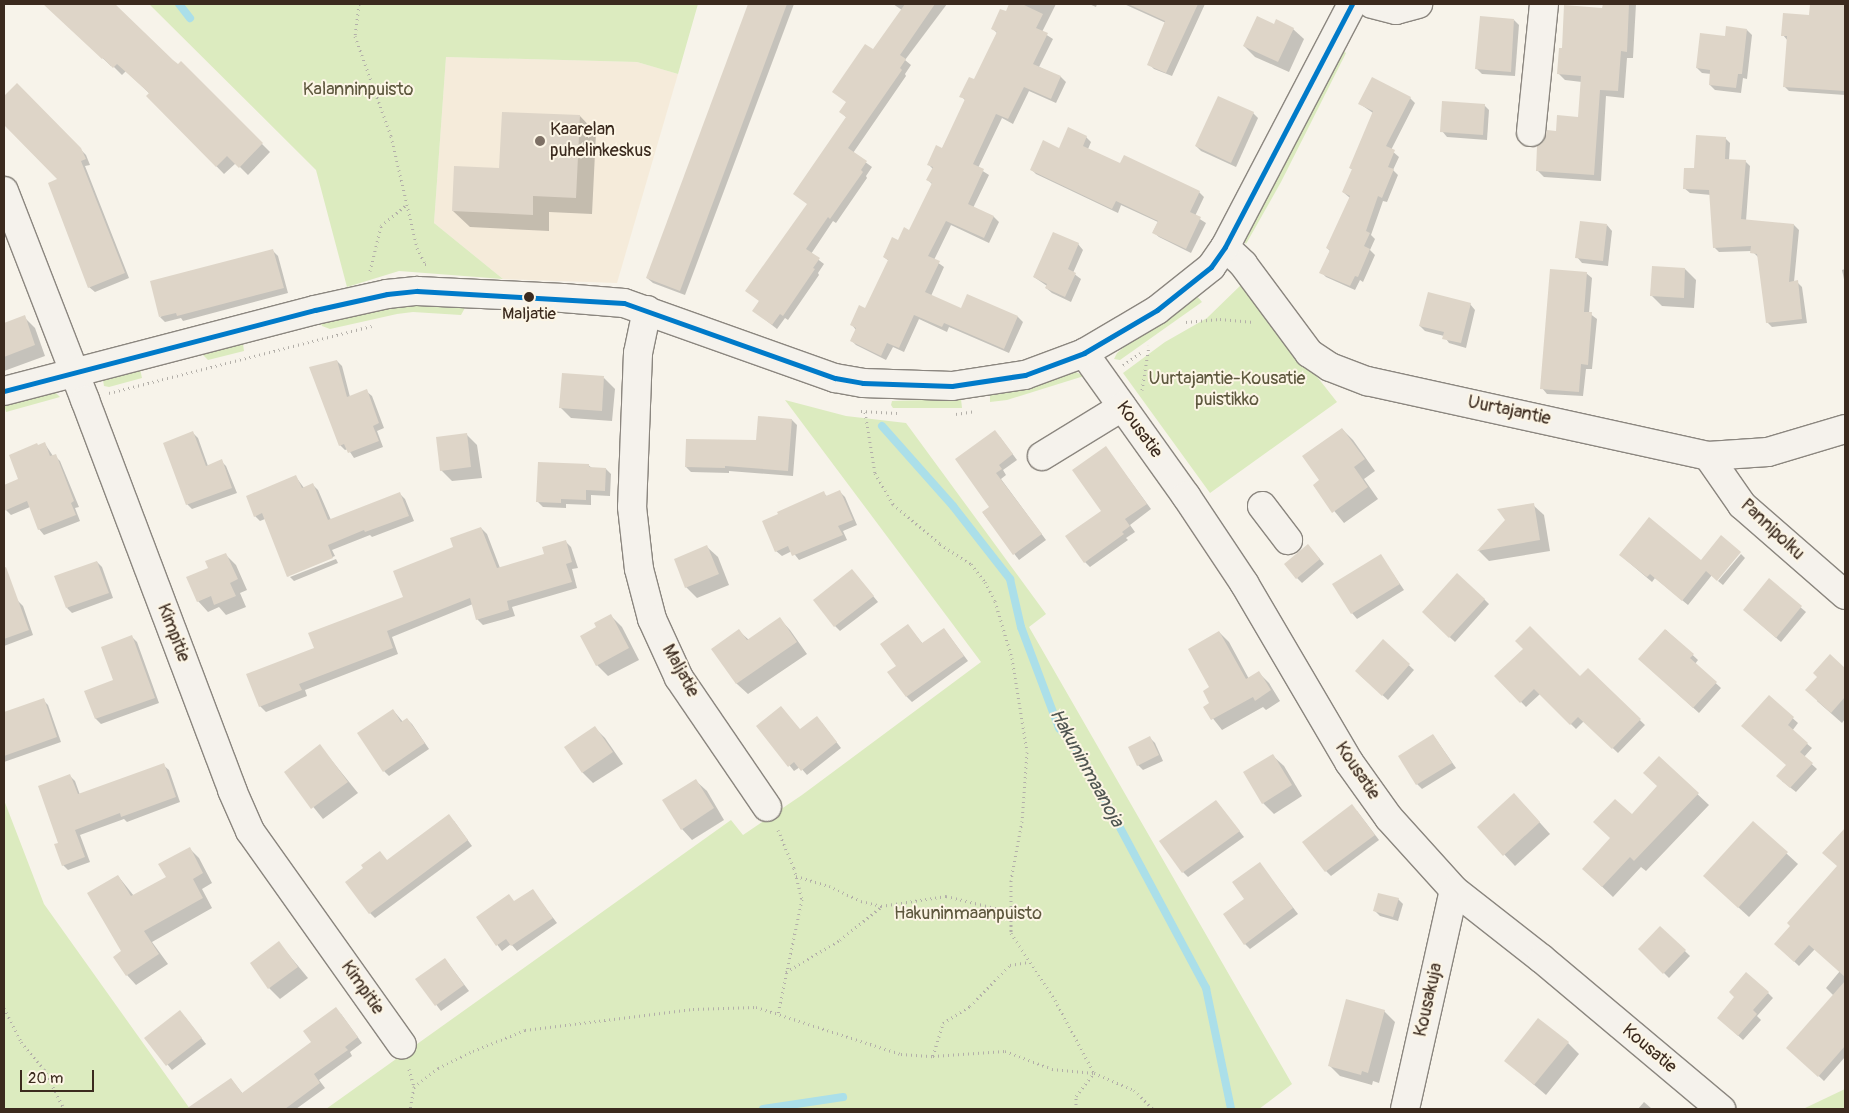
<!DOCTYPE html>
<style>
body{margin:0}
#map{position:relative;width:1849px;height:1113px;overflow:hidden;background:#f7f3ea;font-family:Pangolin,sans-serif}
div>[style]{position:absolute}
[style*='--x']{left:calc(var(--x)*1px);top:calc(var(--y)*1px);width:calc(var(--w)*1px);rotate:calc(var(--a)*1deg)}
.built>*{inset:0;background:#f5ebda}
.green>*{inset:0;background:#dcebbf}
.shadow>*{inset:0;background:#0003}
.stream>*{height:8px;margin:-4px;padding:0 4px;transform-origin:4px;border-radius:4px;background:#abdfe9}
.building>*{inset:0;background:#ded5c8}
.path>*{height:3px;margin-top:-1.5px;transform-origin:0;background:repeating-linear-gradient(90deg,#b3afa9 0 1px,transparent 0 5px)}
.roads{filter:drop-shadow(1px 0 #8b867f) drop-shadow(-1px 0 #8b867f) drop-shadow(0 1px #8b867f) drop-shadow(0 -1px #8b867f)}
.minor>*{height:28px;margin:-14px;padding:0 14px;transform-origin:14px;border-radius:14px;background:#f5f2ec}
.bus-1>*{height:5px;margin:-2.5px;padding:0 2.5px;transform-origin:2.5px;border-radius:2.5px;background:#007ac9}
.dots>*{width:14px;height:14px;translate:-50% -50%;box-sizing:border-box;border:2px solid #fcf5e5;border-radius:50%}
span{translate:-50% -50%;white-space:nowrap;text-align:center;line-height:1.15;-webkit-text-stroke:4px #fcf5e5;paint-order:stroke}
.bus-label{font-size:17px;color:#3b2a1e}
.park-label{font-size:18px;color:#5e583e}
.poi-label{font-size:18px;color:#3b2a1e}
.left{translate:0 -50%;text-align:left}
.street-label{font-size:18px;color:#3b2a1e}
.water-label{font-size:19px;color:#4f5551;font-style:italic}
.frame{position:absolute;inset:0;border:5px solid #3b2a1e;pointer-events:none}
.scale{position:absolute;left:20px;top:1070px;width:74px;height:22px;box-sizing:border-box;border:2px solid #3b2a1e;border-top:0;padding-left:6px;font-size:15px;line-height:18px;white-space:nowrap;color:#3b2a1e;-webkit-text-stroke:4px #fcf5e5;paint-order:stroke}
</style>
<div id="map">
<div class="built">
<i style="clip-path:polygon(446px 57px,637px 62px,678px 74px,617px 283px,503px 279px,434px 223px)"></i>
</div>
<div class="green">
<i style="clip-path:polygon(149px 4px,698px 4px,678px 74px,637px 62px,446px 57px,434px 223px,503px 279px,399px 271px,347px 287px,316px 170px)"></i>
<i style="clip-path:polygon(1339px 47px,1346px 53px,1281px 182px,1246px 244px,1242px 237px)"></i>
<i style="clip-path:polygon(1243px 283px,1337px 402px,1210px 493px,1123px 373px,1165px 342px,1207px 318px)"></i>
<i style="clip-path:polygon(1196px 295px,1202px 302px,1120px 360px,1114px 359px,1117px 353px,1129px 343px)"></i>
<i style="clip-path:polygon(396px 305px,466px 306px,461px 315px,413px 312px,397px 314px,330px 329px,322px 326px,320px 321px)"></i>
<i style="clip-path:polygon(243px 344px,244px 351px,208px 360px,201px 353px)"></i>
<i style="clip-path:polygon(140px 369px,142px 378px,109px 387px,104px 386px,103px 380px,106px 378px)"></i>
<i style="clip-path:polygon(1074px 371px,1084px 376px,1007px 400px,990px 402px,990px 395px)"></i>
<i style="clip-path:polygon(49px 393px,56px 393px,60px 397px,6px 412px,4px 404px)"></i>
<i style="clip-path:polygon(961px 399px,962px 408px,893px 408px,891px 405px,892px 401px)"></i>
<i style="clip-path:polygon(785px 400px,846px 416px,906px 423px,1046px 614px,1029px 627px,1292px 1084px,1259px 1109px,326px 1109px,731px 820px,743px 835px,802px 795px,981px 662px)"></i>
<i style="clip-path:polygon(4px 800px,44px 904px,190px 1109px,4px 1109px)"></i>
<i style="clip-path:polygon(1845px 1089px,1845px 1109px,1803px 1109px)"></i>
</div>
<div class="shadow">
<i style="clip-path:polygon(45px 4px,114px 4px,172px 61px,178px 66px,181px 63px,270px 152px,248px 175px,236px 163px,224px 174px,148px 96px,150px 94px,126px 71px,122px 75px,112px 65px,111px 66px)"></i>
<i style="clip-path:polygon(750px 4px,794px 4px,685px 295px,653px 283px,647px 278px)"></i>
<i style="clip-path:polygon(893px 4px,947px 4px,905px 60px,911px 65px,905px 74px,906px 76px,853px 153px,872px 167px,866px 176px,867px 178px,836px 223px,833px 221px,811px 254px,824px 264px,818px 273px,819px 275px,788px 320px,785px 318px,777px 329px,754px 311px,808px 204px,847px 118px,841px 112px,874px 51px,902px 10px)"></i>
<i style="clip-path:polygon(1011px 4px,1056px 4px,1042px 32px,1053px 39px,1039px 67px,1061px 77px,1066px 82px,1056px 103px,1029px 91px,1013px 124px,1002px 118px,978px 168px,989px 175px,973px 208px,994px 217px,999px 222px,989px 243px,951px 225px,934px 260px,944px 267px,931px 296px,962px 310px,1018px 317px,1023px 322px,1009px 353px,949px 327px,947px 332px,919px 319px,904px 352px,893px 347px,886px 360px,856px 345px,851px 340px,856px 330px,852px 325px,866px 310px,889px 261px,884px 257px,910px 232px,933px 185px,928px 180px,933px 169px,928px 164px,942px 149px,966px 101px,961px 96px,975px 81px,997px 33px,992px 28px,1006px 13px)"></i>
<i style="clip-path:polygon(1089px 4px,1097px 4px,1096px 7px)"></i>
<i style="clip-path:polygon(1124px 4px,1205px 4px,1172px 76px,1154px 69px,1149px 64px,1166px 23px)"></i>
<i style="clip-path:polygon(1604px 4px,1636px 4px,1633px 58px,1627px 58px,1624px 98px,1606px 96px,1601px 181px,1544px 177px,1537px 170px,1579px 118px,1582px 82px,1565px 80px,1558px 73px,1563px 49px,1604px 9px)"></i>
<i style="clip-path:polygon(1811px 4px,1845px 4px,1845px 95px,1789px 91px,1784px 86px,1788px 41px,1783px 35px,1811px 16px)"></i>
<i style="clip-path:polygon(1514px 20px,1519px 25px,1515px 76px,1482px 74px,1477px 69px)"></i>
<i style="clip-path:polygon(1275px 26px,1293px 29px,1304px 39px,1289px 72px,1255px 57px,1244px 46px)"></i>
<i style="clip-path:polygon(1747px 30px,1752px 35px,1747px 79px,1743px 78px,1741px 93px,1715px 90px,1710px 85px,1711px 74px,1702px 73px,1697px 68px,1726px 37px)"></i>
<i style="clip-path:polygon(17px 85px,86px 155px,90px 165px,85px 166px,129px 278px,95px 292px,89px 287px,59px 180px,4px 124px,4px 98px)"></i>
<i style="clip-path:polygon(1410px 98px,1415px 103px,1391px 150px,1399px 157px,1393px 170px,1398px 175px,1387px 202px,1383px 201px,1371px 235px,1375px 239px,1370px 250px,1375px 255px,1363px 282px,1360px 280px,1355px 290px,1326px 277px,1321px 272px,1330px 251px,1327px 248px,1350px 198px,1343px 192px,1353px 170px,1350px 168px,1373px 113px,1360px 104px)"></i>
<i style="clip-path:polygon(1484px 105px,1489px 110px,1487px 140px,1447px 137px,1442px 131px)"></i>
<i style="clip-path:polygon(1253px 113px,1258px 118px,1236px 167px,1201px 151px,1196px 146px)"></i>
<i style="clip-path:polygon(580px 116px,596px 133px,592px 214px,549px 212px,549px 231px,470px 227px,453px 211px,500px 169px)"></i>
<i style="clip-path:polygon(1086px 137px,1091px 142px,1088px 149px,1120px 164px,1199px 192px,1204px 197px,1195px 216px,1206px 223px,1191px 253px,1159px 237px,1153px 232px,1158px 222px,1121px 205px,1118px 213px,1036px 174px,1031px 169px,1060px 149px)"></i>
<i style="clip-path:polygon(1725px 138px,1730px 143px,1729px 160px,1745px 161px,1750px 166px,1746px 221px,1794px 225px,1799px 230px,1794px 282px,1797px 282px,1802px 287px,1807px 323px,1772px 327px,1767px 322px,1759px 258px,1752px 251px,1719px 252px,1714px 247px,1711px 195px,1690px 193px,1684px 188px,1695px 170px)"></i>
<i style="clip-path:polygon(1607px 225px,1612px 231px,1608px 266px,1582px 263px,1577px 257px)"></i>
<i style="clip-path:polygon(1078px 244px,1083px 250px,1073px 273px,1081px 279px,1071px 302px,1052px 293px,1046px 288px,1047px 286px,1034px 277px)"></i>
<i style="clip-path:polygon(273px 251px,278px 256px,288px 293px,183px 321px,181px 318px,165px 322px,160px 317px)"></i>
<i style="clip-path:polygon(1685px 269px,1696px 280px,1694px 308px,1662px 306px,1651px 295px)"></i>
<i style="clip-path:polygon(1845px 269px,1845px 284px,1842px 270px)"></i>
<i style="clip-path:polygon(1586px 273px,1592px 278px,1589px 313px,1597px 319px,1592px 369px,1586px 369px,1583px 396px,1547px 394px,1542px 388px)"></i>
<i style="clip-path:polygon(1470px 304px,1475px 310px,1466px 348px,1449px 343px,1444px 336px,1425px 331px,1420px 326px)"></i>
<i style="clip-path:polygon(24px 317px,35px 328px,45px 356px,4px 371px,4px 324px)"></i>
<i style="clip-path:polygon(337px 361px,342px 366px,350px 397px,366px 391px,372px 396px,384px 428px,377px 431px,383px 447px,354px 458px,348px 449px,345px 450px,340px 445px)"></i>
<i style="clip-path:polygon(604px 378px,615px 389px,612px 421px,571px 418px,560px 407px)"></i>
<i style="clip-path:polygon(759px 417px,792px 420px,797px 425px,793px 476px,729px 471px,729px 473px,691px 472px,686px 467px,757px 442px)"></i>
<i style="clip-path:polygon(1342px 429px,1353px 440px,1375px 471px,1364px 479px,1378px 499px,1344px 523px,1314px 486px,1321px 481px)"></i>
<i style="clip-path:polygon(193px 433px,198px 438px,208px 466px,221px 461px,226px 466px,237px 493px,192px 509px,187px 504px)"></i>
<i style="clip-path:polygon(466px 434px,477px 445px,482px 478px,452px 481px,441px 470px)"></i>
<i style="clip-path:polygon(1000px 437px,1017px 460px,1003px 470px,1006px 475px,1001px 479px,1046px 540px,1019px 560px,983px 513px,991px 507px)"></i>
<i style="clip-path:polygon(45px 444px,53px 456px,55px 456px,60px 461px,79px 507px,75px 508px,80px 521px,44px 535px,39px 529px,30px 507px,11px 515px,6px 510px,4px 486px,20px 480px,38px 446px)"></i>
<i style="clip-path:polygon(1106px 448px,1151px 509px,1130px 525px,1135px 532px,1126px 538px,1128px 540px,1090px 567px,1085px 562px,1102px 511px)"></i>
<i style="clip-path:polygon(588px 465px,592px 468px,606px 469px,611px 474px,610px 496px,591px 495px,591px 505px,566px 504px,566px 508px,543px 507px,538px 502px)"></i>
<i style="clip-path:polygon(296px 477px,304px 488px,313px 485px,318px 490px,331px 520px,400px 494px,405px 499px,414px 521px,372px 537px,370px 535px,332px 550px,335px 556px,289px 575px,289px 577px,265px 519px,260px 521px,255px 516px)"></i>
<i style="clip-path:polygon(840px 492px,845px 497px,857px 525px,843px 531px,847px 540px,799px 560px,792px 551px,782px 556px,776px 551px,823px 493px,828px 497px)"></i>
<i style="clip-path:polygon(1533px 505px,1544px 515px,1550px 551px,1489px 561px,1479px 551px,1507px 520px)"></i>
<i style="clip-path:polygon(1649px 519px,1712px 575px,1688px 605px,1655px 578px,1652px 582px,1626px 560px)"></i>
<i style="clip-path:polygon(481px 528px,487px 534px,500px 568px,546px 555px,565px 541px,571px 547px,578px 568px,572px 569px,577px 588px,512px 607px,515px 616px,483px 625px,477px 619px,473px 604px,392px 637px,398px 654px,305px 690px,307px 696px,266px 712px,260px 706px,315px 649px,405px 597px,455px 548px)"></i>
<i style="clip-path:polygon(707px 547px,718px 557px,729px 585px,697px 598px,686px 587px)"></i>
<i style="clip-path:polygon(1313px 551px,1324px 564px,1302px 583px,1297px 578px)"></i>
<i style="clip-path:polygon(225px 554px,236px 565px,247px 590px,240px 593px,246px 607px,226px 615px,219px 607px,208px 612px,198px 601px,210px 568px)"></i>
<i style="clip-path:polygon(1741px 554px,1745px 558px,1723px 585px,1718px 581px)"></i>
<i style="clip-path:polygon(1381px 556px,1404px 590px,1357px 619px,1352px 613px)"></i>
<i style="clip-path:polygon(336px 559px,338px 563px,294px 581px,290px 577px)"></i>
<i style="clip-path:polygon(97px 562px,102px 567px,113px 598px,72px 613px,67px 608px)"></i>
<i style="clip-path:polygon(857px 576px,878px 602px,840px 631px,835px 626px)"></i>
<i style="clip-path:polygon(1769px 580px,1806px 612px,1781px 642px,1750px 615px)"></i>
<i style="clip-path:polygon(1484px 599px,1489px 604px,1455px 642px,1428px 617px)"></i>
<i style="clip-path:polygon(18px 601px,23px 606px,33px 635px,4px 646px,4px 606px)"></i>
<i style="clip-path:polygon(611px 616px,622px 627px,639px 660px,608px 676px,597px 665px,598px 627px)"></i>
<i style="clip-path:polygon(780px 619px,790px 630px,807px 654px,748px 694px,737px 684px,713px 649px,739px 631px,749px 640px)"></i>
<i style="clip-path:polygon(908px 626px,923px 644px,944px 629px,968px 661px,912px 702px,907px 697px,898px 666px)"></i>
<i style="clip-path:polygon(1666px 630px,1698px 660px,1695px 664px,1721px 688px,1699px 713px,1645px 664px)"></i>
<i style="clip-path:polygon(1219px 632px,1229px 642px,1249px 679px,1259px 673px,1269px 683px,1280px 701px,1266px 710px,1263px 707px,1222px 730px,1204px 707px,1211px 703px,1211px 688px)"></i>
<i style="clip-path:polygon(132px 637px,137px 642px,159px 703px,101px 724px,96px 719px,86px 691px,115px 681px)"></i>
<i style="clip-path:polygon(1383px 641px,1414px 670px,1388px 700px,1361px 676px)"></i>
<i style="clip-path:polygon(1830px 656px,1845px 670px,1845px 719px,1842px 723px,1817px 701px,1818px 677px)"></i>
<i style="clip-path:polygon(1588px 670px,1645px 725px,1618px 753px,1584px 721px,1576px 729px,1540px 694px,1526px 707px,1496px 676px,1580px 678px)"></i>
<i style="clip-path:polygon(1769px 697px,1798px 723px,1792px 731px,1812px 748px,1804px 757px,1817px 769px,1796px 792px,1782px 781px,1787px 765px)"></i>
<i style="clip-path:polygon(43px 700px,48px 705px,61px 742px,4px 762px,4px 713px)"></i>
<i style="clip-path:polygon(781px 707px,800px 730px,822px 723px,841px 748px,807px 775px,800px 767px,794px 771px,758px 726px)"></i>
<i style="clip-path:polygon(393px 710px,403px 722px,407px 719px,412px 724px,429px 749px,389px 776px,384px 771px)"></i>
<i style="clip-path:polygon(595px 728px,605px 738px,623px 764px,593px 783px,583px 773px,566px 747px)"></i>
<i style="clip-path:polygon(1433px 735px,1456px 768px,1422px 789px,1417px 784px)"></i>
<i style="clip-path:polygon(1150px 738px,1155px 743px,1163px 761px,1143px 770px,1138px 765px)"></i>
<i style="clip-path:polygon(320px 746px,358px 793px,323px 819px,285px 772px)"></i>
<i style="clip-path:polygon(1273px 756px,1284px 766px,1302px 796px,1274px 814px,1263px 803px)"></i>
<i style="clip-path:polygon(1659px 758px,1709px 805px,1646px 871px,1641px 867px,1613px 897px,1595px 880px,1632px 816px,1659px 787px)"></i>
<i style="clip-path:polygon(163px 765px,169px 770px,180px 802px,127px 822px,124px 819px,80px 835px,90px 862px,68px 870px,63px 865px,60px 843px,70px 776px,75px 781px,80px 795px)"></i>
<i style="clip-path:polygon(696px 781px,707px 791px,724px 820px,692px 840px,682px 829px)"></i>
<i style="clip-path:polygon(1216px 801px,1244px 837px,1188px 877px,1183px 872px)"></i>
<i style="clip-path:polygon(1525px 806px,1550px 834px,1515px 866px,1479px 827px)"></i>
<i style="clip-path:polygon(1357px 811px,1379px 840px,1331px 876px,1326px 871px)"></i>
<i style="clip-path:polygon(454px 821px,472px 846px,375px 918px,370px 913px,388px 861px)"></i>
<i style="clip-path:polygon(1753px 823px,1798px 864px,1749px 917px,1716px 887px)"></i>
<i style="clip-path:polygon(189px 848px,199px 858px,212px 883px,202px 889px,212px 908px,152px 942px,168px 964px,136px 985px,127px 975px,123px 952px,118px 876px,134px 896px,167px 878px)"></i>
<i style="clip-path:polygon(1260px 864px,1298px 914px,1250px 949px,1245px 944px,1245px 900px)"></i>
<i style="clip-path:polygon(532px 890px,557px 923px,517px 951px,511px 944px,502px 951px,477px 918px,515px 902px)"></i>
<i style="clip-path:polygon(1817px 891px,1845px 916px,1845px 936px,1838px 945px,1845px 951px,1845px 1057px,1824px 1081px,1788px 1047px,1834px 996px,1826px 988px,1840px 971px,1815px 949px,1799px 966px,1781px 949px,1791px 926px)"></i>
<i style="clip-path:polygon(1398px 899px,1403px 904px,1398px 921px,1380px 916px,1375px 911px)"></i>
<i style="clip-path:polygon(1660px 927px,1690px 956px,1669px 978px,1640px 949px)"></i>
<i style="clip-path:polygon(279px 943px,308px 978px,280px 999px,269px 988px)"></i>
<i style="clip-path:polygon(445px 959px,469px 991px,441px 1011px,417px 979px)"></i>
<i style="clip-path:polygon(1768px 993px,1773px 998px,1757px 1016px,1761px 1020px,1743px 1040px,1724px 1023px)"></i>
<i style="clip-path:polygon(1384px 1011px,1395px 1022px,1379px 1083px,1373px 1081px,1372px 1085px,1340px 1076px,1329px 1065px)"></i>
<i style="clip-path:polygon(341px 1014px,362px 1043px,350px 1052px,352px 1056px,319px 1080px,325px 1088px,296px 1109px,207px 1109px,201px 1101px,231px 1079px,243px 1094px,313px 1042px)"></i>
<i style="clip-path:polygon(185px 1017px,206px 1044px,172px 1070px,146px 1038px)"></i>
<i style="clip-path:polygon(1568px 1043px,1579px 1054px,1546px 1095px,1506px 1061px)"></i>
<i style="clip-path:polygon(1644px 1102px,1652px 1109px,1638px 1109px)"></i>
</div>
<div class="stream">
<i style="--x:179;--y:4;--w:18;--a:52"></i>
<i style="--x:882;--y:426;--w:107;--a:48.4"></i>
<i style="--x:953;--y:506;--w:93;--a:52"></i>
<i style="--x:1010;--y:579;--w:49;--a:77.1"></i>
<i style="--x:1021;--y:627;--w:108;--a:69.4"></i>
<i style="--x:1059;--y:728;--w:33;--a:50"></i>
<i style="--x:1080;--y:753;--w:267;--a:61.8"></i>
<i style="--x:1206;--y:988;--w:124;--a:78.3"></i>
<i style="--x:763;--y:1109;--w:81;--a:-8.5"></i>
</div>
<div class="building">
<i style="clip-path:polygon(43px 4px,115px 4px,173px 60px,178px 64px,181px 61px,263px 143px,239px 168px,227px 156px,216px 167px,146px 96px,149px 93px,117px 64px,113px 68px,103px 58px,102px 59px)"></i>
<i style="clip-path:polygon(748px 4px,787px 4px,680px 291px,646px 278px)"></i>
<i style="clip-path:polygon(905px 4px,935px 4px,900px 55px,906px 59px,900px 68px,902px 70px,848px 148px,867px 161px,861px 170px,863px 172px,830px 219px,828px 217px,806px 249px,820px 258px,813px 268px,815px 269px,783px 316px,780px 314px,772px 325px,752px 311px,759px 301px,745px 291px,807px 204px,793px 194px,846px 117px,839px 112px,846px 102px,832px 92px,865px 44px,873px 49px)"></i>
<i style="clip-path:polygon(1009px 4px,1022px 4px,1043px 14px,1036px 28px,1048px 33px,1033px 64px,1061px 76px,1051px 99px,1024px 87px,1008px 119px,996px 114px,973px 164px,984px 169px,968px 204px,994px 216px,984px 238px,946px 221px,928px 256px,940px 261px,925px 292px,961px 308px,967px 294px,1018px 316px,1004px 349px,944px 323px,942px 327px,914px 315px,899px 348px,887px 343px,881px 356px,850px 341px,856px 328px,850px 325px,859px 305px,865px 308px,888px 260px,883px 257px,892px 237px,898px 240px,904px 227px,909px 230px,932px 183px,926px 180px,933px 167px,927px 165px,936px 145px,942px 148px,965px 99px,959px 97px,969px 77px,974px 79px,991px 44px,997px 32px,991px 29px,1000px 9px,1006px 11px)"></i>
<i style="clip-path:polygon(1128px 4px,1198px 4px,1166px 73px,1147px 65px,1165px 21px)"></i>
<i style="clip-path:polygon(1603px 4px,1629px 4px,1627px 52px,1621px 51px,1618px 91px,1600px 90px,1594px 175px,1536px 171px,1537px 146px,1544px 141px,1547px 130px,1556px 131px,1557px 115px,1578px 117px,1581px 76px,1557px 74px,1559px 48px,1562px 48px,1564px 5px,1602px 8px)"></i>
<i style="clip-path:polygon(1810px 4px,1845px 4px,1845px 91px,1783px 87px,1787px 36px,1781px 36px,1783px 13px,1809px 15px)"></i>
<i style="clip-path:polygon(1257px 16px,1274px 24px,1276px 19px,1294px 28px,1278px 62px,1243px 46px)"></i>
<i style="clip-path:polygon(1480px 16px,1514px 19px,1511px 72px,1475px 69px)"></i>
<i style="clip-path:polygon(1726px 26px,1747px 29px,1742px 74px,1738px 74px,1736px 88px,1709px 85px,1710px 70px,1696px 68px,1700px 33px,1725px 36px)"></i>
<i style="clip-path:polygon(1372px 77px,1411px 97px,1386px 146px,1395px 150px,1388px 167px,1394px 169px,1382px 198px,1378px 196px,1366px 231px,1370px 233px,1364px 246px,1370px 249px,1358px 277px,1355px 276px,1350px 286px,1319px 273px,1330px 250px,1326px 248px,1350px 196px,1342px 192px,1352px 169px,1349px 168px,1373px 111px,1358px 104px)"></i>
<i style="clip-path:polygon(17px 83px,81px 148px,86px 159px,81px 161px,125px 273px,88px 288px,48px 183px,57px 179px,4px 125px,4px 96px)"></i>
<i style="clip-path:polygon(1218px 96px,1254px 112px,1231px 163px,1195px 146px)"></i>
<i style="clip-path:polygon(1442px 101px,1485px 104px,1483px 135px,1440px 132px)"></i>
<i style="clip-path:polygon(502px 112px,580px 115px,576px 198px,533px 196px,533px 215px,452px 211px,454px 166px,499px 168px)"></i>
<i style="clip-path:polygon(1068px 127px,1087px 136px,1083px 146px,1120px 163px,1124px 155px,1200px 191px,1190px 212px,1201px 217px,1186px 249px,1152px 233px,1158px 221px,1116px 201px,1112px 209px,1030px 170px,1043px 140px,1059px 148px)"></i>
<i style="clip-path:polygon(1696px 135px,1726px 137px,1725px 159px,1746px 160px,1741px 219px,1794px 224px,1789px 282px,1798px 280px,1802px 319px,1766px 323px,1757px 254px,1750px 253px,1751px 246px,1713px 248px,1709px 190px,1683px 189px,1684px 168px,1694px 168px)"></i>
<i style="clip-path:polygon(1580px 221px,1607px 224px,1603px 261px,1575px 258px)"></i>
<i style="clip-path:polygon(1053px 232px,1079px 243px,1068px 269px,1076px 273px,1065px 297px,1045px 288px,1047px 284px,1033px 277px)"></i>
<i style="clip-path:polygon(273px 249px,284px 288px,177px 316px,176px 313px,159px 317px,150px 281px)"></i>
<i style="clip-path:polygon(1652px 266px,1685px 268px,1684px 298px,1650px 296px)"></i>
<i style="clip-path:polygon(1550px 269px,1587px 272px,1584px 312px,1592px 312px,1588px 365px,1581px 364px,1579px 392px,1540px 389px)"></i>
<i style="clip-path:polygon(1428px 292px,1471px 303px,1461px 343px,1442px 339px,1444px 332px,1419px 326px)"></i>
<i style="clip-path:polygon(25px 315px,35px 345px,4px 357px,4px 323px)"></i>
<i style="clip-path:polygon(337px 360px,347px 397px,367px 389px,379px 423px,373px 426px,379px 441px,348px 453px,344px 444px,339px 446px,309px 367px)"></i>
<i style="clip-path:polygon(562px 373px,604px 376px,602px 411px,559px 408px)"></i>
<i style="clip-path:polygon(758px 416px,792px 419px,788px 471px,725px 466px,725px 468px,685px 467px,686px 439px,756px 440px)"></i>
<i style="clip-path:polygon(1342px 428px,1365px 459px,1354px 467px,1368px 487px,1332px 513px,1313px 485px,1319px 480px,1302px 456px)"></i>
<i style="clip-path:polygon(995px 430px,1013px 454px,999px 465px,1002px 469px,996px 473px,1042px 534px,1013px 555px,982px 512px,989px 507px,955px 459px)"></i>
<i style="clip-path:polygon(193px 431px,206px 466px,222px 459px,232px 488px,186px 505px,163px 443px)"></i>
<i style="clip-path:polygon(467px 433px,471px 467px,440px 471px,436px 437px)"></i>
<i style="clip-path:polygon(45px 442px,50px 456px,56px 454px,74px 501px,71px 503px,76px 515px,38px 530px,27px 501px,4px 511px,4px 485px,18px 479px,9px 455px,37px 443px,38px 445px)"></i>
<i style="clip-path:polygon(1106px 446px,1147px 504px,1125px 519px,1130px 526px,1122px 532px,1124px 534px,1084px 563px,1065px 536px,1101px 511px,1072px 470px)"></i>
<i style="clip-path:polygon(538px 462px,589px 464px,589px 467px,606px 468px,605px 491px,586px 490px,586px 500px,561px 499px,561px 503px,536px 502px)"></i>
<i style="clip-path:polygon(296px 475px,302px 488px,313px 483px,328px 520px,400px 492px,409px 516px,365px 532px,364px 530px,328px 545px,333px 558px,287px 577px,262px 513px,254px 517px,246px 496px)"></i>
<i style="clip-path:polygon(840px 490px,853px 520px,838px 526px,843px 535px,792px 556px,788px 546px,775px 552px,762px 521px,778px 514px,777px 512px,824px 491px,826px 496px)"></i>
<i style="clip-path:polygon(1534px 503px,1540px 540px,1477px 551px,1505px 520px,1497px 509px)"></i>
<i style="clip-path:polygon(1649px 517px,1701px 560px,1721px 535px,1741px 552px,1717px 581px,1706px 571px,1682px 601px,1650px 574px,1647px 577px,1619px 555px)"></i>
<i style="clip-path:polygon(481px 527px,497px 568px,544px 554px,542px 547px,566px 540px,572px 562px,566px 564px,572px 582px,507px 601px,509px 610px,476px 620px,470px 598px,387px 631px,393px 648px,299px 684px,302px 690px,259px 707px,246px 674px,314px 648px,308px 633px,403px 597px,393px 571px,453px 547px,450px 538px)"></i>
<i style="clip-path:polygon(1308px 544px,1320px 559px,1296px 579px,1284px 564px)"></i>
<i style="clip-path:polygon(707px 545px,719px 574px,685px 588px,674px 559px)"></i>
<i style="clip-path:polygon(226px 553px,238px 579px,230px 583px,236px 596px,214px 605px,211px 596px,197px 602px,186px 577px,208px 568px,205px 561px)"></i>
<i style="clip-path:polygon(1381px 554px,1400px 584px,1351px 614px,1332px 584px)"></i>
<i style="clip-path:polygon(97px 561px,109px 593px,66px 608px,54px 576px)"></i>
<i style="clip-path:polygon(6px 567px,29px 630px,4px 639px,4px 568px)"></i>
<i style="clip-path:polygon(852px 569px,874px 596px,834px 627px,813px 600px)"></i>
<i style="clip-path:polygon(1457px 573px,1485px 599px,1449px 638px,1422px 612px)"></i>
<i style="clip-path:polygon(1769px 578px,1802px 606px,1776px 638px,1743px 610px)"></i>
<i style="clip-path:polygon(611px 614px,629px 648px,596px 666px,580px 636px,596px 627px,594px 623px)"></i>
<i style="clip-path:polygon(780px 617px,797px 642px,736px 684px,711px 649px,739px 629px,747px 640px)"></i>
<i style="clip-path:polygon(908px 624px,922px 643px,944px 628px,964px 656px,906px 697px,887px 672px,896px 666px,880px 644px)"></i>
<i style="clip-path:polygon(1530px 626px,1580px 676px,1588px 668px,1641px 719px,1612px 749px,1578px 717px,1570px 725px,1534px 689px,1520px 703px,1494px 676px,1523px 649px,1515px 641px)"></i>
<i style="clip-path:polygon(1665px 629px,1694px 654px,1690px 658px,1717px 682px,1693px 708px,1638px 659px)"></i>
<i style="clip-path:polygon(1219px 631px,1246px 679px,1259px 671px,1271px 690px,1255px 701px,1253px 697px,1211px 720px,1203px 707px,1209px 703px,1203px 691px,1209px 687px,1188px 649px)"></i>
<i style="clip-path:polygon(132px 635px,155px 698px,95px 719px,84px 691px,113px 680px,101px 647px)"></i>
<i style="clip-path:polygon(1383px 639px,1410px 664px,1382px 696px,1355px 671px)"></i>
<i style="clip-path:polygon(1830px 654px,1845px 668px,1845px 697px,1831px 713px,1805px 690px,1817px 677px,1813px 673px)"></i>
<i style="clip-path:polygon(1769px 695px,1794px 717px,1788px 725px,1808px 743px,1800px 752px,1813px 763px,1790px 788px,1776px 776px,1786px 765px,1741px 726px)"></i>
<i style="clip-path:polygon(44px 698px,57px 737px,4px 756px,4px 712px)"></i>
<i style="clip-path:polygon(781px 706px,800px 729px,817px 716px,837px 742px,801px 771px,794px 762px,788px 767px,756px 726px)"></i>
<i style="clip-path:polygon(393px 709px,401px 722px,407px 718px,425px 743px,383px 772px,357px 733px)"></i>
<i style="clip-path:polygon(595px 726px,613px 752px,582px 773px,564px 747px)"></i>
<i style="clip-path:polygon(1433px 734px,1452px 763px,1416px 785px,1398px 756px)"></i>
<i style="clip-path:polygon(1150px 736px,1159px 755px,1137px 766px,1128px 747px)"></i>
<i style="clip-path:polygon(320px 744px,348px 782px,311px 809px,284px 772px)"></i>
<i style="clip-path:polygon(1273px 754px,1292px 785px,1262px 804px,1243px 772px)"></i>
<i style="clip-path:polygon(1659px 756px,1699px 793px,1634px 861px,1630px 857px,1602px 887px,1582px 869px,1610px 838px,1593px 822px,1615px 799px,1632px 814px,1657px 786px,1643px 773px)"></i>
<i style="clip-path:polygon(164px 763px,176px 797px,121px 817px,120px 813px,75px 830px,85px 857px,62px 866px,54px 844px,58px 843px,38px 786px,70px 774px,78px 794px)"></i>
<i style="clip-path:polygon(696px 779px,714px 808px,681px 830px,662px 800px)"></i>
<i style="clip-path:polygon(1514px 793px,1540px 822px,1503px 856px,1477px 827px)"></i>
<i style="clip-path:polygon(1216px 800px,1240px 831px,1182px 873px,1159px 841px)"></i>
<i style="clip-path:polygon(1352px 804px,1375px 835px,1325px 872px,1302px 842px)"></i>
<i style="clip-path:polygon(449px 814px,468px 840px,369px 914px,345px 882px,363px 868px,361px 865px,380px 851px,387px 860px)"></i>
<i style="clip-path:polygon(1753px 821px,1788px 852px,1738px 908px,1703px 876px)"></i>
<i style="clip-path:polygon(1845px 828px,1845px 977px,1809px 945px,1794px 962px,1774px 944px,1790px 926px,1787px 923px,1837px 866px,1822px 853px)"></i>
<i style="clip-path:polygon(190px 847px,203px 873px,193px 879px,203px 898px,144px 931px,159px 954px,126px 976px,113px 957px,121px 951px,87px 893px,118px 875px,131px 896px,166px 877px,158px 864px)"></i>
<i style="clip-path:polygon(1260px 862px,1293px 908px,1244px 945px,1223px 914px,1244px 899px,1232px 882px)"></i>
<i style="clip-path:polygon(533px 889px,553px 918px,511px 946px,506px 939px,496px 946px,476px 917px,509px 894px,514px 901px)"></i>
<i style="clip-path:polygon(1378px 893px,1399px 898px,1393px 917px,1373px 911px)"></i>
<i style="clip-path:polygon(1660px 926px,1686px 950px,1663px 974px,1638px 949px)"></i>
<i style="clip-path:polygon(279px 941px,298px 967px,268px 989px,250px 963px)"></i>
<i style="clip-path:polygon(445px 958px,464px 985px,435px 1006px,415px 979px)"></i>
<i style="clip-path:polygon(1746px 972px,1769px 992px,1753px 1010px,1757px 1014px,1738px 1036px,1717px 1018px,1734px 997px,1729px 992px)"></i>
<i style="clip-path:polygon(1845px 981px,1845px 1046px,1818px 1077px,1786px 1048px)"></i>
<i style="clip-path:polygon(1346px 999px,1385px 1010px,1368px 1073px,1362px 1071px,1361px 1075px,1328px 1066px)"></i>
<i style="clip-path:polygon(336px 1007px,358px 1037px,345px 1047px,348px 1050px,314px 1074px,320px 1083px,285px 1109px,186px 1109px,231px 1078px,242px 1093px,311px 1042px,303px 1031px)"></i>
<i style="clip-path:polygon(180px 1010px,202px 1038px,166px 1066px,144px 1038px)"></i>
<i style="clip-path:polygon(1538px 1018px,1569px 1042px,1534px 1085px,1504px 1061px)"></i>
</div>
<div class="path">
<i style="--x:359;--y:4;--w:32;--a:97"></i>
<i style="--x:355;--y:36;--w:106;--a:70.2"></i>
<i style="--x:391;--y:136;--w:115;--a:76.9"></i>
<i style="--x:417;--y:248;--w:18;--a:63"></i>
<i style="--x:425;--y:264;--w:3;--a:18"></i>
<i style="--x:370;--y:271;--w:46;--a:-76.3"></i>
<i style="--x:381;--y:226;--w:33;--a:-40"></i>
<i style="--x:1186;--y:322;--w:34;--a:-5"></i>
<i style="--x:1220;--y:319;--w:34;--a:5"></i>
<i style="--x:1123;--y:365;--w:21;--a:-35"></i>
<i style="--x:1142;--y:390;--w:45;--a:-81"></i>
<i style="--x:109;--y:393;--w:271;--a:-14.3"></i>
<i style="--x:861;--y:411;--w:36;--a:3"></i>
<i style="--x:865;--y:412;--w:62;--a:80.7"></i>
<i style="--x:875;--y:473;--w:36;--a:60"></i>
<i style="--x:893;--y:504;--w:62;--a:40.4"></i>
<i style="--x:940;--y:544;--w:37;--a:33"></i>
<i style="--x:971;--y:564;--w:23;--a:52"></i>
<i style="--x:985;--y:582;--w:21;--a:62"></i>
<i style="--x:995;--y:601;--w:59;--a:73.4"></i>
<i style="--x:1012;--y:658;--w:95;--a:80.9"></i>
<i style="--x:1027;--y:752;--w:69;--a:94.1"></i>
<i style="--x:1022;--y:821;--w:60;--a:100.6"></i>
<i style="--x:1011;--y:880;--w:53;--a:90"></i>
<i style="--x:1011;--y:933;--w:80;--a:56.7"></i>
<i style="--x:1055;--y:1000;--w:83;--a:61.9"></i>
<i style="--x:1094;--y:1073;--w:43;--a:23"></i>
<i style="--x:1134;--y:1090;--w:27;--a:45"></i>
<i style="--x:956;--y:414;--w:18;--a:-9"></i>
<i style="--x:778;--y:830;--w:41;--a:67.2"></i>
<i style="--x:794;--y:868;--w:32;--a:76"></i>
<i style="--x:802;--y:899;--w:117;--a:101.8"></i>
<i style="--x:796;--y:876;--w:34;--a:17"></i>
<i style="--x:829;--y:886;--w:35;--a:25"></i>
<i style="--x:861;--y:901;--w:21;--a:14"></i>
<i style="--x:881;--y:906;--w:66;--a:-8.7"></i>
<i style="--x:946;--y:896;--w:67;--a:13.8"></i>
<i style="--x:786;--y:972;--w:63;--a:-30.7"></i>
<i style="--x:840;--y:940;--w:53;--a:-38.8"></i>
<i style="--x:4;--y:1008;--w:38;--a:63"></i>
<i style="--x:21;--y:1042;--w:35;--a:50"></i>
<i style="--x:44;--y:1069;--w:45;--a:63.4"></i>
<i style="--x:933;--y:1056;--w:34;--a:-73"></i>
<i style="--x:943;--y:1023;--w:32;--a:-32"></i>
<i style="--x:970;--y:1006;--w:57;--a:-45.7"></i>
<i style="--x:1010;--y:965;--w:20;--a:-9"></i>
<i style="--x:409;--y:1069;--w:19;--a:74"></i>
<i style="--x:414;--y:1087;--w:22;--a:100"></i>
<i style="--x:414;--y:1087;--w:31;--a:-38"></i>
<i style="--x:438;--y:1068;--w:39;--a:-26"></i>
<i style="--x:473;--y:1051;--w:56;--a:-22"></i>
<i style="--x:525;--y:1030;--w:169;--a:-7.1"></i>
<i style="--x:693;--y:1009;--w:63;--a:-1.8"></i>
<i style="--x:756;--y:1007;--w:152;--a:18"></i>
<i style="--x:901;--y:1054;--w:32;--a:4"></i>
<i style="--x:933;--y:1056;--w:72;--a:-4"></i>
<i style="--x:1005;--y:1051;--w:50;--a:21"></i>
<i style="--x:1052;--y:1069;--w:42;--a:5.4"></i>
<i style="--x:1076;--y:1109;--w:13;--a:-90"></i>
<i style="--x:1076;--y:1096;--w:29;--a:-52"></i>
</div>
<div class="roads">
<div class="minor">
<i style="--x:1372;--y:4;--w:25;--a:14"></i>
<i style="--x:1396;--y:10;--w:23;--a:-15"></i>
<i style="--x:1531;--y:132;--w:129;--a:-84.2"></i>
<i style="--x:4;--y:191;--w:224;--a:68.8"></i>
<i style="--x:85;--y:400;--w:417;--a:69.3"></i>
<i style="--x:232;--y:790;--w:45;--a:66.3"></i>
<i style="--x:250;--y:831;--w:262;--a:54.6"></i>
<i style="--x:1225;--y:247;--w:25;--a:43"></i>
<i style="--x:1243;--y:264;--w:111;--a:53.4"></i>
<i style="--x:1309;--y:353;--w:25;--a:34"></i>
<i style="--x:1330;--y:367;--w:40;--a:21"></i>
<i style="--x:1367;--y:381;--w:349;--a:12.4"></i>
<i style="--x:1708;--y:456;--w:60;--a:-3.8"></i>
<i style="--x:1768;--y:452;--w:80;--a:-16.6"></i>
<i style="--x:647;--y:310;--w:44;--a:101.8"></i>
<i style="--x:638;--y:353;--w:154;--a:92.2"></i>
<i style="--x:632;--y:507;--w:62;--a:83.6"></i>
<i style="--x:639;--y:569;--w:52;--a:75.4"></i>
<i style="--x:652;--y:619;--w:65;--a:65.4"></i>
<i style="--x:679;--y:678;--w:156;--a:55.7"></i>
<i style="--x:1084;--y:353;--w:176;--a:54.5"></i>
<i style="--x:1186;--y:496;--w:105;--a:56.3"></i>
<i style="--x:1244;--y:583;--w:208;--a:59.6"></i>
<i style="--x:1349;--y:762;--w:69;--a:54.5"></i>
<i style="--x:1389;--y:818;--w:97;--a:47.9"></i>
<i style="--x:1454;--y:890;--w:112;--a:38.1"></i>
<i style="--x:1542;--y:959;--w:234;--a:40"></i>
<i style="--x:4;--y:391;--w:321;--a:-14.6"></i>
<i style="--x:315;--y:310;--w:74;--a:-12.5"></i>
<i style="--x:387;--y:294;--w:30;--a:-6"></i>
<i style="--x:417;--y:291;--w:146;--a:2.7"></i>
<i style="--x:563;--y:298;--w:61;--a:4.7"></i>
<i style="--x:624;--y:303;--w:224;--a:19.6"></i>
<i style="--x:835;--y:378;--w:28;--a:10"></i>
<i style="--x:863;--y:383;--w:89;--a:1.9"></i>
<i style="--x:952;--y:386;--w:74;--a:-8.6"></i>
<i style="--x:1025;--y:375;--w:63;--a:-20.4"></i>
<i style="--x:1084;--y:353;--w:85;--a:-30.5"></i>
<i style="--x:1157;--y:310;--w:69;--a:-38.5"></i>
<i style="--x:1211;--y:267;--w:24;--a:-55"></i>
<i style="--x:1225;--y:247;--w:274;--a:-62.4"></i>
<i style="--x:1042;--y:456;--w:94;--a:-31.5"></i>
<i style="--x:1708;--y:456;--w:60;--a:55.2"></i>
<i style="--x:1742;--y:505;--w:137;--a:41.1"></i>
<i style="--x:1262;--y:506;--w:43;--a:52.6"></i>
<i style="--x:1405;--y:1109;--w:224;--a:-77.4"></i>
</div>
</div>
<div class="bus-1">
<i style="--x:4;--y:391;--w:321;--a:-14.6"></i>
<i style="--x:315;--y:310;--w:74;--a:-12.5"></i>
<i style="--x:387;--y:294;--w:30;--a:-6"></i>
<i style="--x:417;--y:291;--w:207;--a:3.3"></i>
<i style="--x:624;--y:303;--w:224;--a:19.6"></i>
<i style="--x:835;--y:378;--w:28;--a:10"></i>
<i style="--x:863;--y:383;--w:89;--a:1.9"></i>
<i style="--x:952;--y:386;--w:74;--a:-8.6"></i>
<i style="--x:1025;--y:375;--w:63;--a:-20.4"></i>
<i style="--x:1084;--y:353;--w:85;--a:-30.5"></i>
<i style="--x:1157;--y:310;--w:69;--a:-38.5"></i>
<i style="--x:1211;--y:267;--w:24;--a:-55"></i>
<i style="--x:1225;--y:247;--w:274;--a:-62.4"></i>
</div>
<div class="dots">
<i style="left:540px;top:141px;background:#7d7065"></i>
<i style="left:529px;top:297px;background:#3b2a1e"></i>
</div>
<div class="bus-label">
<span style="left:529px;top:314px">Maljatie</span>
</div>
<div class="park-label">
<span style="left:358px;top:90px">Kalanninpuisto</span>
<span style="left:1227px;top:390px">Uurtajantie-Kousatie<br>puistikko</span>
<span style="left:968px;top:914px">Hakuninmaanpuisto</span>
</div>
<div class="poi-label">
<span class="left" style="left:550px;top:141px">Kaarelan<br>puhelinkeskus</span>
</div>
<div class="street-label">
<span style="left:1509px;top:411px;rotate:12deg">Uurtajantie</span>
<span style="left:1139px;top:430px;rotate:54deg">Kousatie</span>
<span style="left:1772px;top:530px;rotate:43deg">Pannipolku</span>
<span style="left:173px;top:633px;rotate:69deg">Kimpitie</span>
<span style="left:680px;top:671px;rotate:61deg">Maljatie</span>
<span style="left:1357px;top:771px;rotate:56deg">Kousatie</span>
<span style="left:362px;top:988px;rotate:55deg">Kimpitie</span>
<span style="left:1429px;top:1000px;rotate:-77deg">Kousakuja</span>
<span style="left:1649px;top:1049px;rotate:40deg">Kousatie</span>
</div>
<div class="water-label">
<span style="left:1086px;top:768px;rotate:61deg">Hakuninmaanoja</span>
</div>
<div class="frame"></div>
<div class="scale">20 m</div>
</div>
